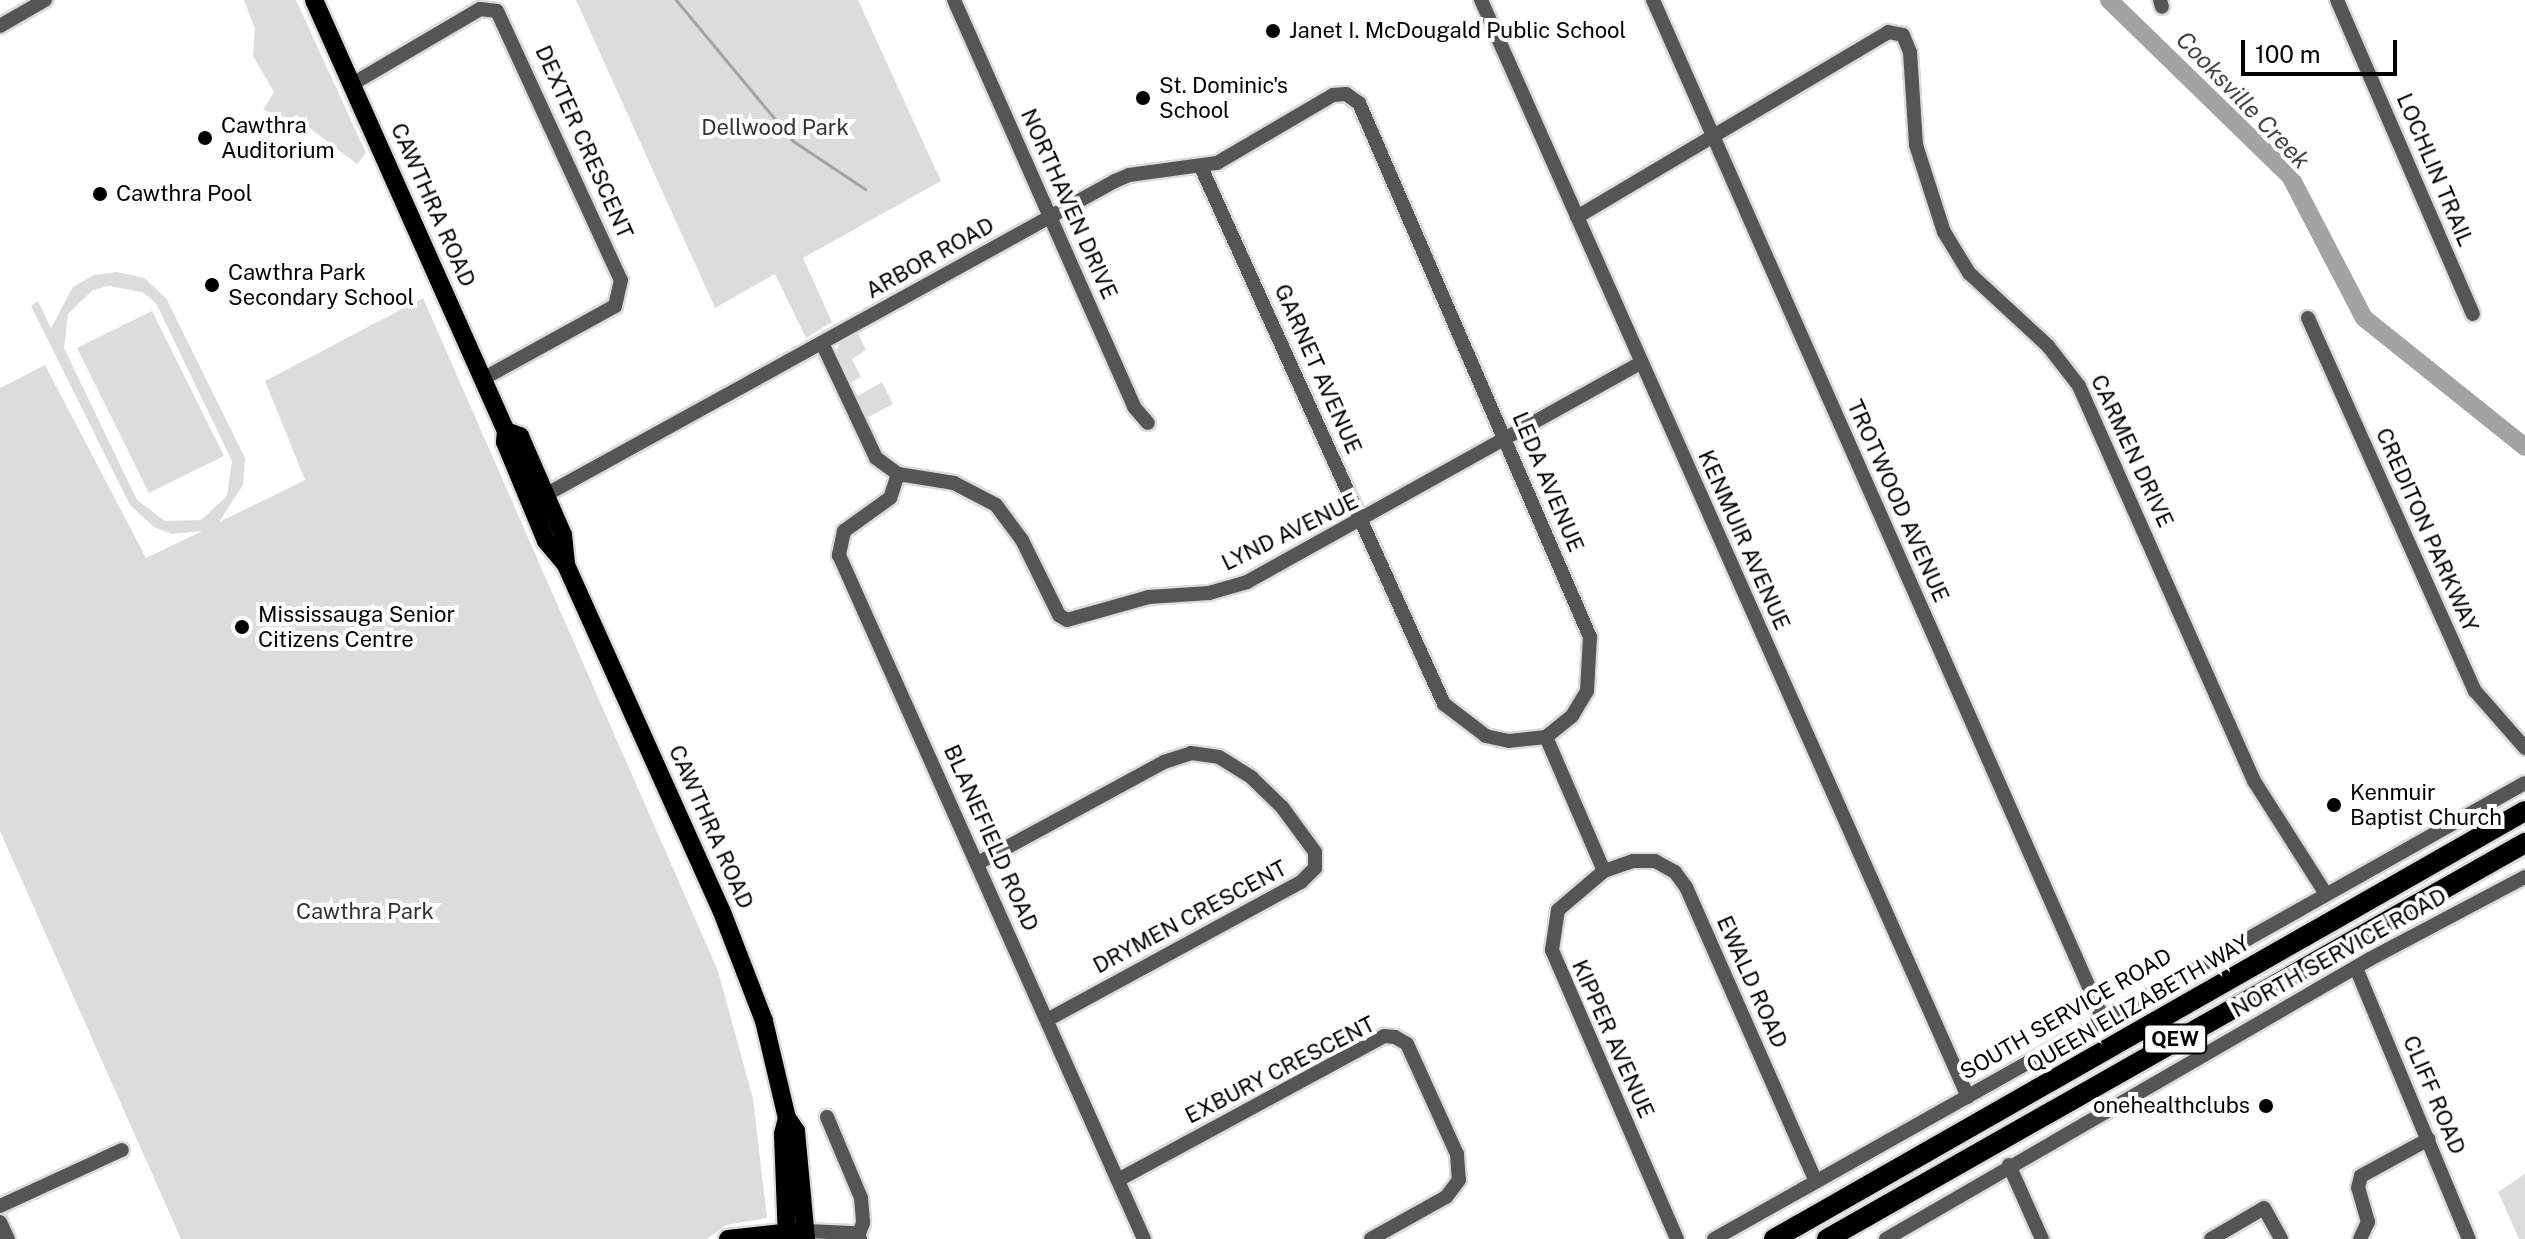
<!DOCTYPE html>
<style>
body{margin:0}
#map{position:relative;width:2525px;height:1239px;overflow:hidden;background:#fff;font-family:"Public Sans",sans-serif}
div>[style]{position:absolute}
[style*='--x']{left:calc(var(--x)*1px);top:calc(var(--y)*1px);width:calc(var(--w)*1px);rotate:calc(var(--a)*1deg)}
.green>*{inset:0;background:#dcdcdc}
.stream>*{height:3px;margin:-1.5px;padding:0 1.5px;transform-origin:1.5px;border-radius:1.5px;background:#a3a3a3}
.river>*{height:18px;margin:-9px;padding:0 9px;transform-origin:9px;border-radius:9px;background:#a3a3a3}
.roads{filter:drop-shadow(2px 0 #dbdbdb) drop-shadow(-2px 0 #dbdbdb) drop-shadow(0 2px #dbdbdb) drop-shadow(0 -2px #dbdbdb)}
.minor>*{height:14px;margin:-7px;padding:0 7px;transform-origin:7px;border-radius:7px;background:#555}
.major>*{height:18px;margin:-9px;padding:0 9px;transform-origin:9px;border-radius:9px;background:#000}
.highway>*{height:20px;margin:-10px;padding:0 10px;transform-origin:10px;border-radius:10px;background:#000}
.dots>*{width:22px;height:22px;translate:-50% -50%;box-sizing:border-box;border:4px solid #fff;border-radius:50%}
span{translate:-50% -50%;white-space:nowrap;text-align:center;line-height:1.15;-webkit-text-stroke:8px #fff;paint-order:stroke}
.shield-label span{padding:2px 6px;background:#fff;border:2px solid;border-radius:6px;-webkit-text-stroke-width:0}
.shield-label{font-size:20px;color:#000;font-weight:700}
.poi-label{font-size:22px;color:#000}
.left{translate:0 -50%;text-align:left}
.right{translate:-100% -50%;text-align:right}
.park-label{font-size:22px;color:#333}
.street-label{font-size:22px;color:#000}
.water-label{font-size:24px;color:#444;font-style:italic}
.scale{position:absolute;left:2241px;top:40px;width:156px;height:36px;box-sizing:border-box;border:4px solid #000;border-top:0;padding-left:10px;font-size:24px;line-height:28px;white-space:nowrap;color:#000;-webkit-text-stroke:6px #fff;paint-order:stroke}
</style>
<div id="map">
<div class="green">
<i style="clip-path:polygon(244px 0,296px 0,366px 153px,357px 164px,303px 123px,263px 110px,274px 92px,253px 56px,255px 29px)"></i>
<i style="clip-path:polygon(576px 0,858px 0,941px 181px,803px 258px,832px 322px,806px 338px,775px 274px,715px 308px)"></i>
<i style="clip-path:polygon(evenodd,117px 272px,144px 278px,166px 298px,245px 458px,243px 485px,219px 522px,305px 480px,265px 381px,423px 298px,718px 971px,753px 1099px,767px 1218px,726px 1225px,707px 1239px,181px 1239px,0 831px,0 388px,45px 365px,146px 558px,202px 531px,172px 534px,154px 527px,130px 505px,31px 306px,38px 301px,51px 328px,73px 287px,94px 275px,117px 272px,109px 286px,142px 292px,156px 303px,232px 461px,227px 496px,201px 520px,165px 521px,137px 500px,64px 348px,68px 314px,93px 290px,109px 286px)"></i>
<i style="clip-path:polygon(152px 311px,224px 456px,149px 493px,77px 348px)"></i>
<i style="clip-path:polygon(857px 331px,866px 350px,852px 359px,861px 377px,846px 385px,834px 355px,841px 341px)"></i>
<i style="clip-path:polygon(882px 382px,893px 404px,861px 421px,852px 399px)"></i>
<i style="clip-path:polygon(2525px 1174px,2525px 1239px,2519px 1239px,2498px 1192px)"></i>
</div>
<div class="stream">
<i style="--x:676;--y:0;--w:183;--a:50.3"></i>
<i style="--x:793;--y:141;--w:87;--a:33.7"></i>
</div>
<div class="river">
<i style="--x:2109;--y:0;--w:252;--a:44.2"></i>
<i style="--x:2290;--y:176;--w:160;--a:62.5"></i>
<i style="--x:2364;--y:318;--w:206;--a:38.7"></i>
</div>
<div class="roads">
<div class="minor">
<i style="--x:954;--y:0;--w:445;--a:66.1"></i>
<i style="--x:1134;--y:407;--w:21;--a:49"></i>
<i style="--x:1481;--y:0;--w:1200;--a:66.06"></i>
<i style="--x:1653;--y:0;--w:1114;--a:66.17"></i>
<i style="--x:2160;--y:0;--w:7;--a:74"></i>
<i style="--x:2337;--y:0;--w:342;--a:66.6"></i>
<i style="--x:0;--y:26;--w:52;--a:-30"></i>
<i style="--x:354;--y:83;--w:146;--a:-30.4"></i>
<i style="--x:480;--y:9;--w:17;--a:7"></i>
<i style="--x:497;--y:11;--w:296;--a:65.3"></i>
<i style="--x:621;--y:280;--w:27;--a:103"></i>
<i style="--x:615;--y:306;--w:151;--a:151.1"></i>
<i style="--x:1577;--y:217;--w:362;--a:-30.7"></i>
<i style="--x:1888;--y:32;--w:15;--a:11"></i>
<i style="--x:1903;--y:35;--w:18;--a:68"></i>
<i style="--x:1910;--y:52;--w:93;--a:86.3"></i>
<i style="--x:1916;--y:145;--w:91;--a:72.2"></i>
<i style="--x:1944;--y:232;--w:48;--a:58.6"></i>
<i style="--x:1969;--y:273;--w:108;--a:42.7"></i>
<i style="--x:2048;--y:346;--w:51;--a:52.2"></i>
<i style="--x:2079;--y:386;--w:432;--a:66.1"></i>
<i style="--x:2254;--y:781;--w:134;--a:57.5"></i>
<i style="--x:2308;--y:318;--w:409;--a:65.9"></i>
<i style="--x:2475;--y:691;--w:76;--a:48.7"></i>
<i style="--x:822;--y:343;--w:127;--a:64.8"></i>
<i style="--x:876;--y:458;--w:27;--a:36"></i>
<i style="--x:898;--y:474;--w:57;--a:9.1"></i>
<i style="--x:954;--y:483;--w:47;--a:27.6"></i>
<i style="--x:996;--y:505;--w:44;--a:53.4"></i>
<i style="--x:1022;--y:540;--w:84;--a:63.7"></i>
<i style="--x:1059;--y:615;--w:9;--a:32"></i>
<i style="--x:1067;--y:620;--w:85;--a:-15.7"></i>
<i style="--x:1149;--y:597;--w:60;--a:-3.8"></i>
<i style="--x:1209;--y:593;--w:40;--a:-16"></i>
<i style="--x:1247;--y:582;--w:451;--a:-29.1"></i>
<i style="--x:898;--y:474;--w:25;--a:108"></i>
<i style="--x:890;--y:498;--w:57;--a:144.3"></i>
<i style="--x:844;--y:531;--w:25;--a:102"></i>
<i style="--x:839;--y:555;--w:749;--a:65.97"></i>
<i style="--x:538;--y:499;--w:659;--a:-28.86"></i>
<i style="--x:1115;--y:181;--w:15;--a:-23"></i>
<i style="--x:1129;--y:175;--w:89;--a:-7.8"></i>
<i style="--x:1217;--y:163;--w:134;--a:-30.4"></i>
<i style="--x:1333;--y:95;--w:13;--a:-4"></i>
<i style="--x:1346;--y:94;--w:16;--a:35"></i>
<i style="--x:1359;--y:103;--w:582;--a:66.61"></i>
<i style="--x:1590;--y:637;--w:54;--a:93.2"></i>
<i style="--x:1587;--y:691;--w:29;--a:121"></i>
<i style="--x:1572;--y:716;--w:33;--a:141"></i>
<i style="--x:1546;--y:737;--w:37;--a:174"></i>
<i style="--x:1509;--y:741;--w:24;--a:-168"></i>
<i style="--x:1486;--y:736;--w:53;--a:-142.7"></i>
<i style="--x:1444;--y:704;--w:589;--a:-114.35"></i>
<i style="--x:1546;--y:737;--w:146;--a:66.6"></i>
<i style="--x:978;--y:863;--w:212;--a:-28.5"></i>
<i style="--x:1164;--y:762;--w:28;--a:-18"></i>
<i style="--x:1191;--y:753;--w:28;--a:8"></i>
<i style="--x:1219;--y:757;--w:39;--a:32"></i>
<i style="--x:1252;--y:778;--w:42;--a:44"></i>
<i style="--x:1282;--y:807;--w:56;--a:53.7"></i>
<i style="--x:1315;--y:852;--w:16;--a:90"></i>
<i style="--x:1315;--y:868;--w:20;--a:135"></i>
<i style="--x:1301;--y:882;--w:287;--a:151.5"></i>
<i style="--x:2356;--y:968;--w:294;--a:67.4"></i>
<i style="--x:827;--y:1117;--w:88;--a:67.2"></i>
<i style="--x:861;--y:1198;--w:25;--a:85"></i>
<i style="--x:863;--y:1223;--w:17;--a:111"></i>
<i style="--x:2009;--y:1165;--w:81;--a:66"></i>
<i style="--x:1118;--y:1180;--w:302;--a:-28.4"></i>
<i style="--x:1384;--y:1036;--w:11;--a:5"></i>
<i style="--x:1395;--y:1037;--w:14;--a:30"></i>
<i style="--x:1407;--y:1044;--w:121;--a:65.6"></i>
<i style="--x:1457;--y:1154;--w:26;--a:86"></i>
<i style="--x:1459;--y:1180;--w:21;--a:127"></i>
<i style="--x:1446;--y:1197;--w:86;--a:150.8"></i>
<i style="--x:0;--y:1206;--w:134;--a:-24.7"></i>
<i style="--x:0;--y:1222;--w:19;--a:65"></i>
<i style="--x:806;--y:1231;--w:45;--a:2.5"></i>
<i style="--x:851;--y:1233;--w:11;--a:34"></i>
<i style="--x:1677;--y:1239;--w:315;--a:-113.4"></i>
<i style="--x:1552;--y:950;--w:40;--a:-81.5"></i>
<i style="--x:1558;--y:910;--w:60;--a:-40.3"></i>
<i style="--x:1604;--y:871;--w:31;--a:-19"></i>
<i style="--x:1633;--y:861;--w:22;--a:0"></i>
<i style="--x:1655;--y:861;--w:23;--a:29"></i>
<i style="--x:1675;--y:872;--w:19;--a:54"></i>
<i style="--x:1686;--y:887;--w:322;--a:66.2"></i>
<i style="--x:1714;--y:1239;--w:930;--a:-29.35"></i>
<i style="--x:1886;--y:1239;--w:559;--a:-30.05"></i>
<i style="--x:2370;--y:959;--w:175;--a:-27.9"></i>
<i style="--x:2211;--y:1239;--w:61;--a:-30.3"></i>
<i style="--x:2264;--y:1208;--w:35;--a:61"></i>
<i style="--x:2360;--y:1239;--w:19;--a:-65"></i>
<i style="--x:2368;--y:1222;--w:35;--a:-106"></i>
<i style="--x:2358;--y:1188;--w:12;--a:-76"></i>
<i style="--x:2361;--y:1176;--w:77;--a:-28.6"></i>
</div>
<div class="major">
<i style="--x:314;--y:0;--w:472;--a:66"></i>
<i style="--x:506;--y:431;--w:11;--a:95"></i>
<i style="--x:505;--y:442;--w:107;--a:67.5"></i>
<i style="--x:546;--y:541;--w:31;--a:50"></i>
<i style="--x:566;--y:565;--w:380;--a:65.8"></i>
<i style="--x:722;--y:912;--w:117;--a:68.9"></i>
<i style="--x:764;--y:1021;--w:100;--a:76.7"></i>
<i style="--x:787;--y:1118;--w:16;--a:55"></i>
<i style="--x:796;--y:1131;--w:108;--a:84.7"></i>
<i style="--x:506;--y:431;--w:15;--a:20"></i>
<i style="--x:520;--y:436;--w:108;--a:66.5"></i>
<i style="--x:563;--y:535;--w:30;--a:84"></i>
<i style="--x:728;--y:1239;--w:71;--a:-6.4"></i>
<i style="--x:787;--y:1239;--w:105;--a:-92.2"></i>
<i style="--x:783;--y:1134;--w:16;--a:-76"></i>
</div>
<div class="highway">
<i style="--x:1774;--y:1239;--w:864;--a:-29.68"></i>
<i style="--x:1827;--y:1239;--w:803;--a:-29.57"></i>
</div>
</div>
<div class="dots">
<i style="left:1273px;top:31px;background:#000"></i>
<i style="left:1143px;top:98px;background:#000"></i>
<i style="left:205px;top:138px;background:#000"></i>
<i style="left:100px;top:194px;background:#000"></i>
<i style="left:212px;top:285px;background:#000"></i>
<i style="left:242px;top:627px;background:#000"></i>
<i style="left:2334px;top:805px;background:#000"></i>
<i style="left:2266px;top:1106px;background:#000"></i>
</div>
<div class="shield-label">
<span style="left:2175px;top:1039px">QEW</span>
</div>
<div class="poi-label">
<span class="left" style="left:1289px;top:31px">Janet I. McDougald Public School</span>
<span class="left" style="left:1159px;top:98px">St. Dominic's<br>School</span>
<span class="left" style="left:221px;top:138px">Cawthra<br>Auditorium</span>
<span class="left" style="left:116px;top:194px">Cawthra Pool</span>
<span class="left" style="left:228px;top:285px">Cawthra Park<br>Secondary School</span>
<span class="left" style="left:258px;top:627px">Mississauga Senior<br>Citizens Centre</span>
<span class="left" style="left:2350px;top:805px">Kenmuir<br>Baptist Church</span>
<span class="right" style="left:2250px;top:1106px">onehealthclubs</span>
</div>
<div class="park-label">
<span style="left:775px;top:128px">Dellwood Park</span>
<span style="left:365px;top:912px">Cawthra Park</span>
</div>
<div class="street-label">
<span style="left:584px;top:142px;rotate:66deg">DEXTER CRESCENT</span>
<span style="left:2435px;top:170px;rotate:67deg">LOCHLIN TRAIL</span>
<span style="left:1069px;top:204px;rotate:66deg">NORTHAVEN DRIVE</span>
<span style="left:433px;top:205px;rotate:66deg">CAWTHRA ROAD</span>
<span style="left:930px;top:258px;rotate:-29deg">ARBOR ROAD</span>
<span style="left:1318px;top:369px;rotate:66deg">GARNET AVENUE</span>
<span style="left:2132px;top:451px;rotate:65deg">CARMEN DRIVE</span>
<span style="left:1548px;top:482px;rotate:67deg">LEDA AVENUE</span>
<span style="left:1898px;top:501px;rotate:66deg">TROTWOOD AVENUE</span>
<span style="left:2427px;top:530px;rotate:66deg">CREDITON PARKWAY</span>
<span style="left:1290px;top:532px;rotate:-26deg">LYND AVENUE</span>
<span style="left:1744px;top:540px;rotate:66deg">KENMUIR AVENUE</span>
<span style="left:711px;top:827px;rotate:66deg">CAWTHRA ROAD</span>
<span style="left:991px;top:838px;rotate:66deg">BLANEFIELD ROAD</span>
<span style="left:1190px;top:917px;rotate:-28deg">DRYMEN CRESCENT</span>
<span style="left:2339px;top:953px;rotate:-29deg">NORTH SERVICE ROAD</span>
<span style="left:1752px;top:982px;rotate:66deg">EWALD ROAD</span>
<span style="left:2138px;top:1004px;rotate:-30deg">QUEEN ELIZABETH WAY</span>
<span style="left:2066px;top:1014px;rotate:-30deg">SOUTH SERVICE ROAD</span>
<span style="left:1613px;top:1039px;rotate:66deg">KIPPER AVENUE</span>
<span style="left:1280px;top:1070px;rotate:-27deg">EXBURY CRESCENT</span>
<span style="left:2434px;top:1095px;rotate:67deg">CLIFF ROAD</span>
</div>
<div class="water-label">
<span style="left:2243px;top:100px;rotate:46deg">Cooksville Creek</span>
</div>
<div class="scale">100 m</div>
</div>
